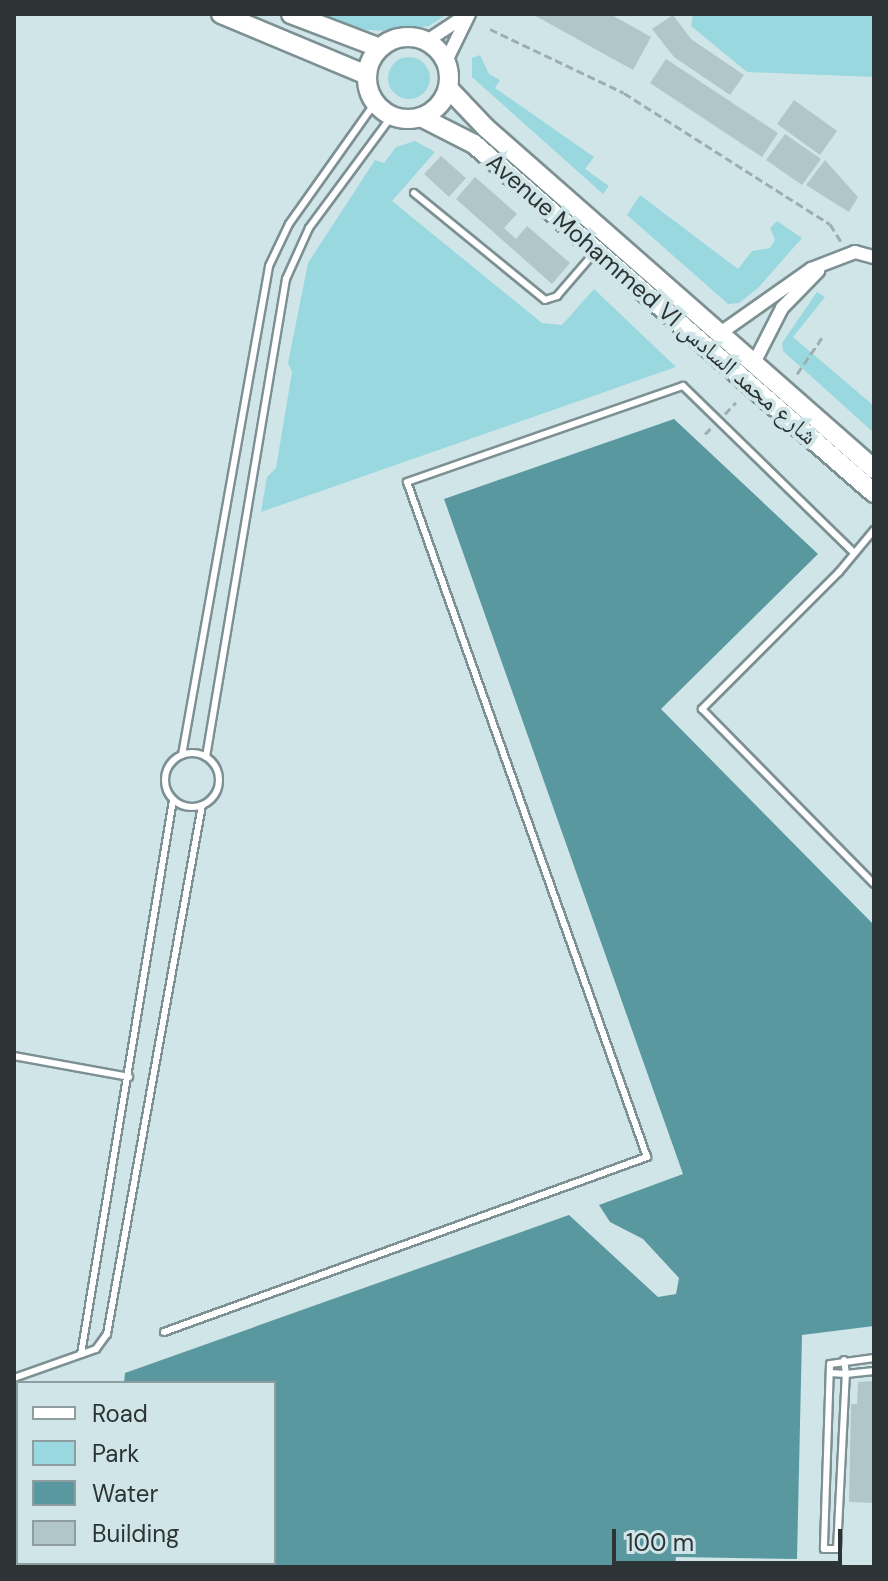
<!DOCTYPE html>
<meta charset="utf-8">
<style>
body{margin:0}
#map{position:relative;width:888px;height:1581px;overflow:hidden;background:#d0e5e8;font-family:"DM Sans","Noto Naskh Arabic",sans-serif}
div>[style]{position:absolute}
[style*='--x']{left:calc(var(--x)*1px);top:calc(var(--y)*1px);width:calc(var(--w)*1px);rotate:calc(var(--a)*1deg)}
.green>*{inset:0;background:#9ad8e0}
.round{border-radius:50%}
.water>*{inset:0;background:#5a98a0}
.building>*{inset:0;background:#b1c6c8}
.path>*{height:3px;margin-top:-1.5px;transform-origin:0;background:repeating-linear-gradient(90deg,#9daeb0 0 8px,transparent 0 12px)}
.roads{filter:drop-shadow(2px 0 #7d9093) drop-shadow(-2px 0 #7d9093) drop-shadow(0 2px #7d9093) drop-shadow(0 -2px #7d9093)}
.service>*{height:6px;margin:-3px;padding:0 3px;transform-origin:3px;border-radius:3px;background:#fff}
.service>.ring{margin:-3px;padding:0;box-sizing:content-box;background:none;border:6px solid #fff;border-radius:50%}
.minor>*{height:12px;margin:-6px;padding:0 6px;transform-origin:6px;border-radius:6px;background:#fff}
.secondary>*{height:18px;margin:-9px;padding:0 9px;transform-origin:9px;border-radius:9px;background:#fff}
.secondary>.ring{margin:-9px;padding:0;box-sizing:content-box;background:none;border:18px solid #fff;border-radius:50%}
span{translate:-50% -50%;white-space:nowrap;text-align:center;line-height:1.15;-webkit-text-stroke:8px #d0e5e8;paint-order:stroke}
.street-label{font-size:24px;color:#2c3435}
.frame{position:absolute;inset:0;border:16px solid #2c3435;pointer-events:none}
.legend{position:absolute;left:16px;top:1381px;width:260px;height:184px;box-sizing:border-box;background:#d0e5e8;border:2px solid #8e9ea0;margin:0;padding:10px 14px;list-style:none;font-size:24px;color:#2c3435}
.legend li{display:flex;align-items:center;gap:16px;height:40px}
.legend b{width:40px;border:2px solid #8e9ea0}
.scale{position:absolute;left:612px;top:1529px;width:230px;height:36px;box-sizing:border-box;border:4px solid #2c3435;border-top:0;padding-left:10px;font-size:24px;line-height:28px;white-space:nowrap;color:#2c3435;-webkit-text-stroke:6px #d0e5e8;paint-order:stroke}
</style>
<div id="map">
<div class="green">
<i style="clip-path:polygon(316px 14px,438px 14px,444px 16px,429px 26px,385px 31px,355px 29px)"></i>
<i style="clip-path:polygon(693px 14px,874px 14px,874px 77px,747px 72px,691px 26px)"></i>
<i style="clip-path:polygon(480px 55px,489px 74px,500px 80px,495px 88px,594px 157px,585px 169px,609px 186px,603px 194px,472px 77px,472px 58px)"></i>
<i class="round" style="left:388px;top:57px;width:42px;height:42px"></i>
<i style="clip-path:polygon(415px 141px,435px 152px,392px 201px,542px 323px,562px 325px,594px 289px,676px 367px,261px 512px,267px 477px,276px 468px,292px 372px,288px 363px,308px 263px,375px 160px,384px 163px,396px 147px)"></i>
<i style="clip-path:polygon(640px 195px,738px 269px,752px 251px,770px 248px,775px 240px,770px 228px,777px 221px,802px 238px,758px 288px,739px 303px,728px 304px,627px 215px)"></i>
<i style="clip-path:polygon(817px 292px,825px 297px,793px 337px,874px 406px,874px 433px,783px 351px,782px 343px)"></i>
</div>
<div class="water">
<i style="clip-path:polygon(674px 419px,818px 554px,661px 709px,874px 925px,874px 1326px,802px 1335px,797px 1559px,676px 1557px,675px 1567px,92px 1567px,274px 1563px,274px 1383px,124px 1383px,125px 1373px,569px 1215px,658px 1297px,676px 1294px,679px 1278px,643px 1239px,610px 1222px,599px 1205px,683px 1174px,444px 499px)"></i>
</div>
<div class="building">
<i style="clip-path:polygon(532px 14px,610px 14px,651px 37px,633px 70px)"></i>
<i style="clip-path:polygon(673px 15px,691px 39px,744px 75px,730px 95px,674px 57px,652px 29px)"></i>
<i style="clip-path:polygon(666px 59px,778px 133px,762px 157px,650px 83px)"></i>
<i style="clip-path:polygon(794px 100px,837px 131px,820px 155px,777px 124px)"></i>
<i style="clip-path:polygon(785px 134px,821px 159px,802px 185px,766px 160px)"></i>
<i style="clip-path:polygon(441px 156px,466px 178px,449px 197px,424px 174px)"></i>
<i style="clip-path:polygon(825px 160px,858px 197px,849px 212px,806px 185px)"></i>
<i style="clip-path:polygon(475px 177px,517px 214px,504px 228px,516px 239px,527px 226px,570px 263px,552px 284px,456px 199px)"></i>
<i style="clip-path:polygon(874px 1381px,874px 1503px,849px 1502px,851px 1404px,857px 1404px,858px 1382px)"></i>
</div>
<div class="path">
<i style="--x:490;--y:29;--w:148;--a:25.5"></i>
<i style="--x:624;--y:93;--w:244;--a:32.5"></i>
<i style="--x:830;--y:224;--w:22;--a:58"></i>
<i style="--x:797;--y:374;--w:46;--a:-55.6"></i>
<i style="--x:725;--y:414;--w:16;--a:-47"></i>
<i style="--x:705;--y:434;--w:8;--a:-45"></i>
</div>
<div class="roads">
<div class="service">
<i style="--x:414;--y:193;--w:169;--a:39.2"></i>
<i style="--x:545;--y:300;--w:13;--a:-18"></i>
<i style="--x:557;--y:296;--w:58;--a:-49.2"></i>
<i style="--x:874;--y:530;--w:55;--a:129.8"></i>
<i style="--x:839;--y:572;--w:194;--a:135"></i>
<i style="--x:702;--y:709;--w:245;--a:45.5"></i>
<i class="ring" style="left:165px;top:753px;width:48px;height:48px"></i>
<i style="--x:182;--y:755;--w:497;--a:-79.9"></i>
<i style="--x:269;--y:266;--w:47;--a:-64.5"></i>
<i style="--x:289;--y:224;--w:148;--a:-54.6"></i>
<i style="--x:206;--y:757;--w:485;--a:-80.5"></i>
<i style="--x:286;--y:279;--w:56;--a:-65.7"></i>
<i style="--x:309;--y:228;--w:139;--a:-53.5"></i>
<i style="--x:14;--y:1056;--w:117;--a:10.3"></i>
<i style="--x:164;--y:1332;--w:514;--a:-19.92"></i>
<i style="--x:647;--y:1157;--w:716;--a:-109.57"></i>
<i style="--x:407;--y:482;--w:292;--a:-19.2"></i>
<i style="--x:683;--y:386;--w:239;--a:44.3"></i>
<i style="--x:81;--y:1354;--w:562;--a:-80.57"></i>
<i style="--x:874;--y:1358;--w:44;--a:172.2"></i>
<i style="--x:830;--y:1364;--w:185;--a:91.9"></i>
<i style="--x:824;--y:1549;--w:13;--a:0"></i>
<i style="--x:837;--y:1549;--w:175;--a:-87.1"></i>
<i style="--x:846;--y:1374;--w:28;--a:-6"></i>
<i style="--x:830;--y:1373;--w:16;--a:4"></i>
<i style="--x:846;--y:1374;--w:14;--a:-98"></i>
<i style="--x:14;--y:1378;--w:87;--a:-19.5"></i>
<i style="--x:96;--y:1349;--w:19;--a:-54"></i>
<i style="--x:107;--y:1334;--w:537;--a:-79.82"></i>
</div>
<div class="minor">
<i style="--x:427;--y:41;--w:49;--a:-33.4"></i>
<i style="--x:446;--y:61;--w:52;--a:-63.9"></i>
<i style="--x:719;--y:334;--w:113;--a:-35.2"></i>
<i style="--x:811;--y:269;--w:47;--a:-21.1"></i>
<i style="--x:855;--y:252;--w:20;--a:15"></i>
<i style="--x:753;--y:365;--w:64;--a:-63"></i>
<i style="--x:782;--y:308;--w:52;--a:-45.8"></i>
</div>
<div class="secondary">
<i style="--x:221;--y:14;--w:158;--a:22.7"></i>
<i style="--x:291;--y:14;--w:95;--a:20.9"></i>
<i class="ring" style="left:367px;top:37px;width:64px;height:64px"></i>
<i style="--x:448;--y:88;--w:55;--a:46.5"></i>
<i style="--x:486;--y:128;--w:517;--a:41.31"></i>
<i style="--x:421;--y:117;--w:59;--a:27"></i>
<i style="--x:474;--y:144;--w:531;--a:41.1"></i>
</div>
</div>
<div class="street-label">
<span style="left:652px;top:299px;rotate:41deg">Avenue Mohammed VI شارع محمد السادس</span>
</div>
<div class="frame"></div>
<ul class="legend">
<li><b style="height:10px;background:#fff"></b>Road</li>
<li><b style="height:22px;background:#9ad8e0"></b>Park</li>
<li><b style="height:22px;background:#5a98a0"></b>Water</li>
<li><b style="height:22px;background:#b1c6c8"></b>Building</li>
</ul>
<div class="scale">100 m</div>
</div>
